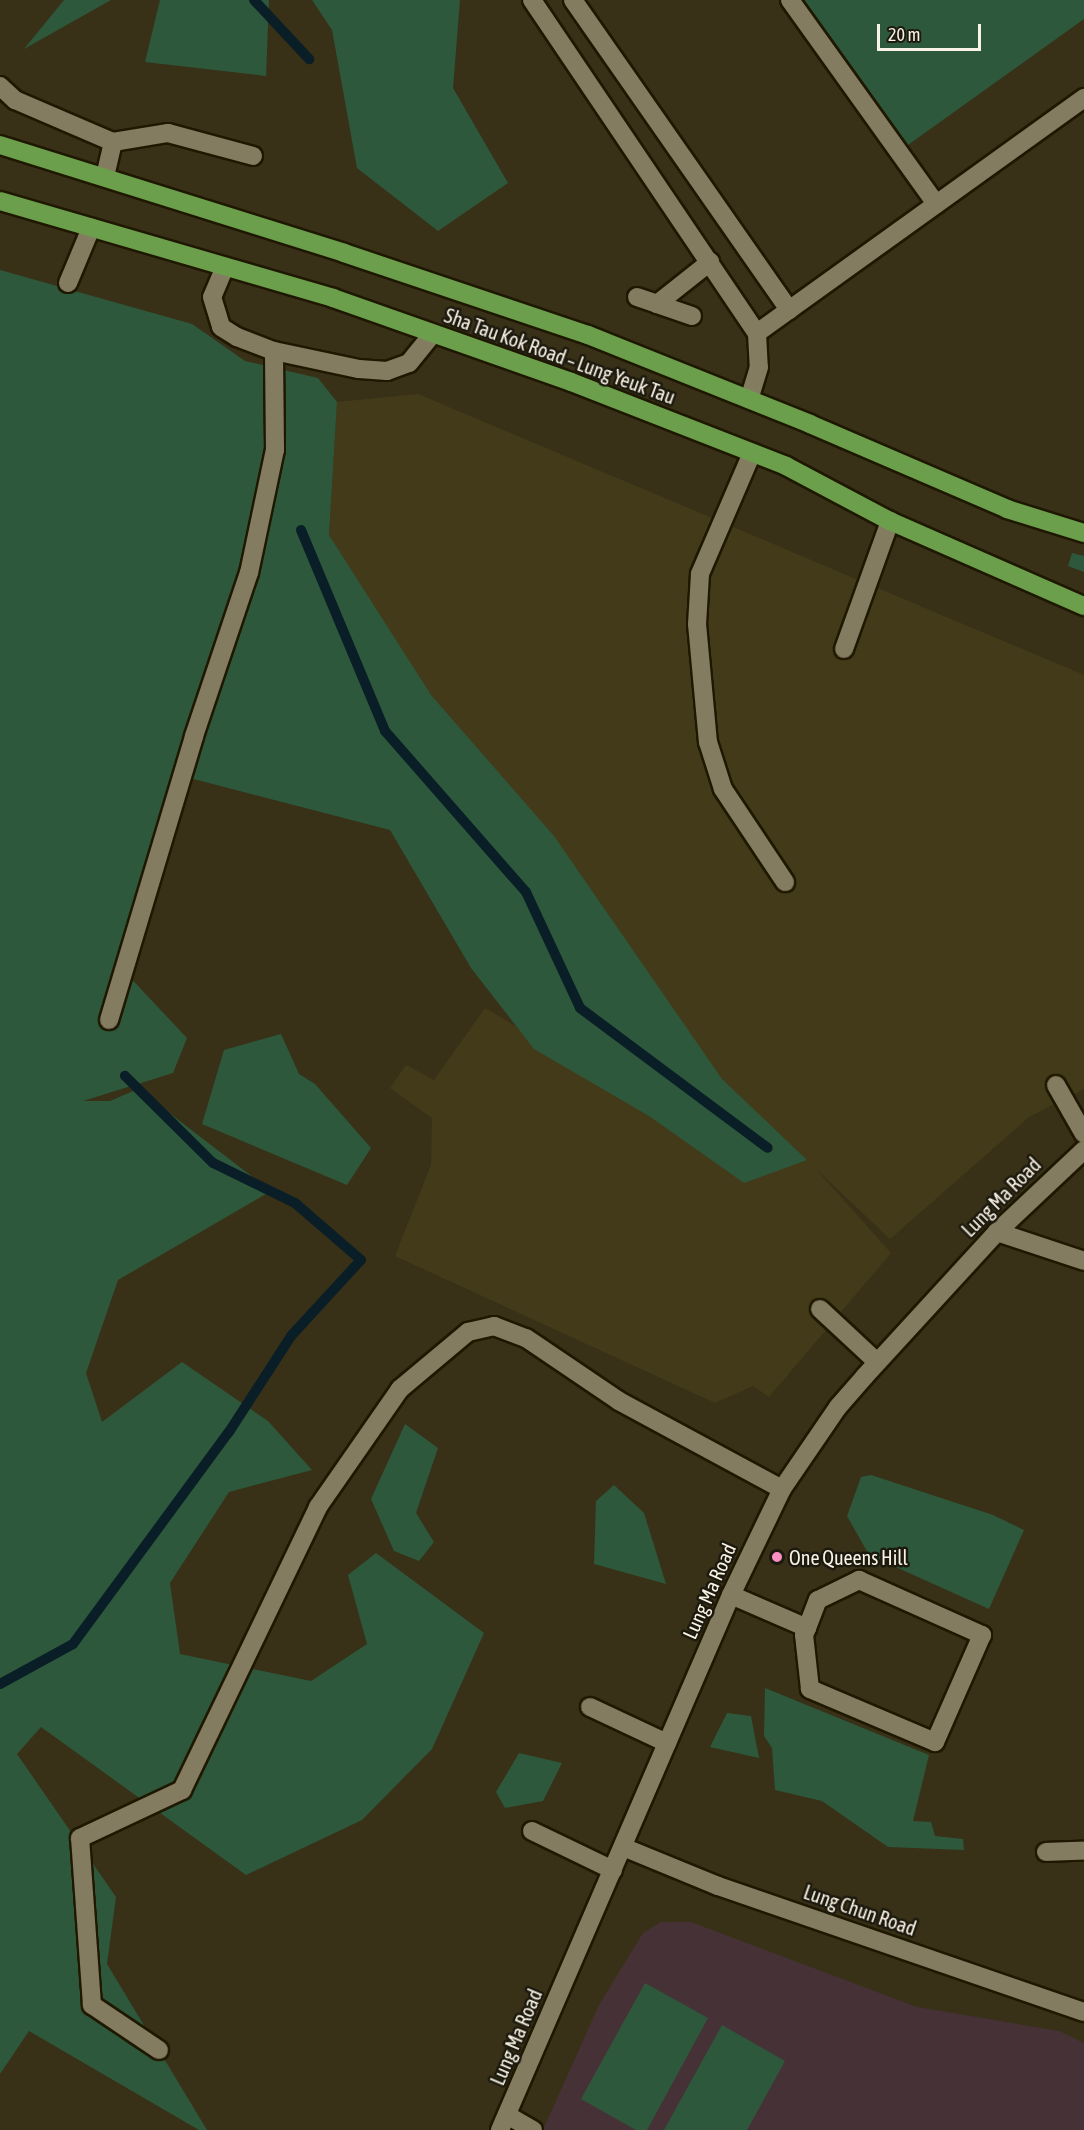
<!DOCTYPE html>
<meta charset="utf-8">
<style>
body{margin:0}
#map{position:relative;width:1084px;height:2130px;overflow:hidden;background:#383117;font-family:"Asap Condensed",sans-serif}
div>[style]{position:absolute}
[style*='--x']{left:calc(var(--x)*1px);top:calc(var(--y)*1px);width:calc(var(--w)*1px);rotate:calc(var(--a)*1deg)}
.built>*{inset:0;background:#433a19}
.education>*{inset:0;background:#463236}
.green>*{inset:0;background:#2d583b}
.stream>*{height:10px;margin:-5px;padding:0 5px;transform-origin:5px;border-radius:5px;background:#091e27}
.roads{filter:drop-shadow(2px 0 #1f1801) drop-shadow(-2px 0 #1f1801) drop-shadow(0 2px #1f1801) drop-shadow(0 -2px #1f1801)}
.minor>*{height:18px;margin:-9px;padding:0 9px;transform-origin:9px;border-radius:9px;background:#847c60}
.major>*{height:18px;margin:-9px;padding:0 9px;transform-origin:9px;border-radius:9px;background:#6b9f4c}
.dots>*{width:16px;height:16px;translate:-50% -50%;box-sizing:border-box;border:3px solid #1c190e;border-radius:50%}
span{translate:-50% -50%;white-space:nowrap;text-align:center;line-height:1.15;-webkit-text-stroke:5px #1c190e;paint-order:stroke}
.street-label{font-size:20px;color:#f8f3e4}
.poi-label{font-size:20px;color:#f8f3e4}
.left{translate:0 -50%;text-align:left}
.scale{position:absolute;left:877px;top:24px;width:104px;height:27px;box-sizing:border-box;border:3px solid #f8f3e4;border-top:0;padding-left:8px;font-size:18px;line-height:21px;white-space:nowrap;color:#f8f3e4;-webkit-text-stroke:4px #1c190e;paint-order:stroke}
</style>
<div id="map">
<div class="built">
<i style="clip-path:polygon(418px 394px,1084px 675px,1084px 1089px,1029px 1117px,890px 1239px,815px 1168px,891px 1253px,769px 1397px,753px 1386px,715px 1403px,395px 1256px,431px 1165px,432px 1118px,390px 1088px,406px 1065px,434px 1080px,485px 1008px,571px 1059px,807px 1160px,722px 1080px,419px 681px,329px 535px,337px 402px)"></i>
</div>
<div class="education">
<i style="clip-path:polygon(661px 1922px,691px 1922px,917px 2007px,1059px 2031px,1084px 2043px,1084px 2130px,543px 2130px,599px 2005px,643px 1933px)"></i>
</div>
<div class="green">
<i style="clip-path:polygon(64px 0,111px 0,24px 49px)"></i>
<i style="clip-path:polygon(160px 0,269px 0,266px 76px,145px 62px)"></i>
<i style="clip-path:polygon(312px 0,460px 0,453px 88px,508px 183px,438px 231px,357px 168px,332px 30px)"></i>
<i style="clip-path:polygon(804px 0,1084px 0,1084px 19px,908px 145px)"></i>
<i style="clip-path:polygon(0 270px,192px 324px,245px 361px,318px 378px,337px 402px,329px 535px,431px 695px,554px 836px,722px 1079px,807px 1160px,744px 1183px,649px 1116px,534px 1049px,471px 968px,390px 830px,182px 776px,123px 970px,187px 1038px,173px 1073px,83px 1101px,110px 1101px,138px 1089px,271px 1191px,118px 1280px,86px 1373px,102px 1422px,182px 1362px,268px 1421px,312px 1470px,229px 1492px,170px 1583px,180px 1654px,311px 1681px,367px 1644px,348px 1575px,376px 1553px,484px 1633px,432px 1749px,362px 1820px,246px 1875px,41px 1727px,17px 1754px,116px 1897px,107px 1964px,207px 2130px,199px 2130px,29px 2031px,0 2074px)"></i>
<i style="clip-path:polygon(1072px 553px,1084px 556px,1084px 572px,1068px 566px)"></i>
<i style="clip-path:polygon(281px 1034px,299px 1074px,315px 1084px,371px 1148px,347px 1185px,202px 1124px,224px 1050px)"></i>
<i style="clip-path:polygon(405px 1424px,438px 1448px,416px 1513px,434px 1542px,419px 1561px,394px 1551px,371px 1499px)"></i>
<i style="clip-path:polygon(871px 1475px,993px 1515px,1024px 1530px,989px 1609px,869px 1555px,847px 1516px,861px 1477px)"></i>
<i style="clip-path:polygon(614px 1485px,644px 1513px,666px 1584px,594px 1564px,596px 1501px)"></i>
<i style="clip-path:polygon(765px 1688px,929px 1755px,913px 1821px,931px 1822px,935px 1836px,963px 1839px,964px 1850px,888px 1847px,822px 1801px,775px 1790px,772px 1748px,764px 1736px)"></i>
<i style="clip-path:polygon(727px 1713px,751px 1716px,759px 1758px,710px 1747px)"></i>
<i style="clip-path:polygon(519px 1753px,562px 1763px,543px 1801px,505px 1808px,496px 1792px)"></i>
<i style="clip-path:polygon(645px 1983px,708px 2018px,647px 2130px,636px 2130px,581px 2099px)"></i>
<i style="clip-path:polygon(722px 2025px,785px 2061px,747px 2130px,664px 2130px)"></i>
</div>
<div class="stream">
<i style="--x:254;--y:0;--w:81;--a:47"></i>
<i style="--x:301;--y:530;--w:218;--a:67.3"></i>
<i style="--x:385;--y:731;--w:214;--a:48.8"></i>
<i style="--x:526;--y:892;--w:128;--a:65"></i>
<i style="--x:580;--y:1008;--w:234;--a:36.7"></i>
<i style="--x:0;--y:1684;--w:83;--a:-28.7"></i>
<i style="--x:73;--y:1644;--w:263;--a:-53.7"></i>
<i style="--x:229;--y:1432;--w:114;--a:-57.1"></i>
<i style="--x:291;--y:1336;--w:103;--a:-47.4"></i>
<i style="--x:361;--y:1260;--w:87;--a:-139.2"></i>
<i style="--x:295;--y:1203;--w:91;--a:-154"></i>
<i style="--x:213;--y:1163;--w:124;--a:-135.3"></i>
</div>
<div class="roads">
<div class="minor">
<i style="--x:532;--y:0;--w:402;--a:56"></i>
<i style="--x:757;--y:333;--w:34;--a:87"></i>
<i style="--x:759;--y:367;--w:34;--a:107"></i>
<i style="--x:573;--y:0;--w:378;--a:55.1"></i>
<i style="--x:790;--y:0;--w:251;--a:54.4"></i>
<i style="--x:0;--y:86;--w:21;--a:43"></i>
<i style="--x:15;--y:100;--w:107;--a:23.2"></i>
<i style="--x:113;--y:142;--w:36;--a:103"></i>
<i style="--x:113;--y:142;--w:56;--a:-9.3"></i>
<i style="--x:168;--y:133;--w:88;--a:15.1"></i>
<i style="--x:224;--y:269;--w:30;--a:113"></i>
<i style="--x:212;--y:297;--w:31;--a:73"></i>
<i style="--x:221;--y:327;--w:19;--a:32"></i>
<i style="--x:237;--y:337;--w:40;--a:21"></i>
<i style="--x:274;--y:351;--w:87;--a:12"></i>
<i style="--x:359;--y:369;--w:28;--a:4"></i>
<i style="--x:387;--y:371;--w:23;--a:-20"></i>
<i style="--x:409;--y:363;--w:38;--a:-51"></i>
<i style="--x:68;--y:283;--w:60;--a:-67.3"></i>
<i style="--x:637;--y:297;--w:21;--a:19"></i>
<i style="--x:692;--y:316;--w:37;--a:-161"></i>
<i style="--x:657;--y:304;--w:68;--a:-38.4"></i>
<i style="--x:757;--y:333;--w:403;--a:-35.7"></i>
<i style="--x:752;--y:453;--w:132;--a:113.3"></i>
<i style="--x:700;--y:574;--w:50;--a:93.4"></i>
<i style="--x:697;--y:624;--w:119;--a:84.7"></i>
<i style="--x:708;--y:742;--w:49;--a:72.3"></i>
<i style="--x:723;--y:789;--w:112;--a:56.3"></i>
<i style="--x:844;--y:649;--w:136;--a:-70.2"></i>
<i style="--x:109;--y:1020;--w:296;--a:-73.3"></i>
<i style="--x:194;--y:736;--w:172;--a:-71.4"></i>
<i style="--x:249;--y:573;--w:126;--a:-78.1"></i>
<i style="--x:275;--y:450;--w:99;--a:-90.6"></i>
<i style="--x:1056;--y:1085;--w:56;--a:60.3"></i>
<i style="--x:997;--y:1232;--w:92;--a:18.4"></i>
<i style="--x:820;--y:1309;--w:78;--a:42.9"></i>
<i style="--x:731;--y:1595;--w:83;--a:23.5"></i>
<i style="--x:807;--y:1628;--w:30;--a:-69"></i>
<i style="--x:818;--y:1600;--w:46;--a:-26"></i>
<i style="--x:859;--y:1580;--w:135;--a:24.1"></i>
<i style="--x:982;--y:1635;--w:117;--a:113.7"></i>
<i style="--x:935;--y:1742;--w:136;--a:-157"></i>
<i style="--x:810;--y:1689;--w:54;--a:-96.3"></i>
<i style="--x:804;--y:1635;--w:8;--a:-67"></i>
<i style="--x:590;--y:1707;--w:85;--a:25.1"></i>
<i style="--x:532;--y:1831;--w:90;--a:25.7"></i>
<i style="--x:623;--y:1847;--w:103;--a:22.3"></i>
<i style="--x:718;--y:1886;--w:387;--a:19"></i>
<i style="--x:1046;--y:1852;--w:38;--a:-2"></i>
<i style="--x:159;--y:2050;--w:81;--a:-146.1"></i>
<i style="--x:92;--y:2005;--w:167;--a:-94.1"></i>
<i style="--x:80;--y:1838;--w:113;--a:-25.2"></i>
<i style="--x:182;--y:1790;--w:314;--a:-64.3"></i>
<i style="--x:318;--y:1507;--w:144;--a:-55.2"></i>
<i style="--x:400;--y:1389;--w:89;--a:-40"></i>
<i style="--x:468;--y:1332;--w:27;--a:-13"></i>
<i style="--x:494;--y:1326;--w:34;--a:21"></i>
<i style="--x:526;--y:1338;--w:112;--a:34.1"></i>
<i style="--x:619;--y:1401;--w:185;--a:28.4"></i>
<i style="--x:507;--y:2115;--w:30;--a:30"></i>
<i style="--x:500;--y:2130;--w:583;--a:-66.65"></i>
<i style="--x:731;--y:1595;--w:118;--a:-64.3"></i>
<i style="--x:782;--y:1489;--w:99;--a:-55.7"></i>
<i style="--x:838;--y:1407;--w:41;--a:-48.9"></i>
<i style="--x:865;--y:1376;--w:195;--a:-47.5"></i>
<i style="--x:997;--y:1232;--w:120;--a:-43.3"></i>
</div>
<div class="major">
<i style="--x:0;--y:145;--w:361;--a:17.4"></i>
<i style="--x:344;--y:253;--w:257;--a:18.6"></i>
<i style="--x:588;--y:335;--w:239;--a:21.8"></i>
<i style="--x:810;--y:424;--w:215;--a:23.3"></i>
<i style="--x:1007;--y:509;--w:81;--a:17.3"></i>
<i style="--x:0;--y:201;--w:347;--a:16.2"></i>
<i style="--x:333;--y:298;--w:252;--a:19.4"></i>
<i style="--x:571;--y:382;--w:231;--a:21.3"></i>
<i style="--x:786;--y:466;--w:118;--a:27.9"></i>
<i style="--x:890;--y:521;--w:212;--a:23.7"></i>
</div>
</div>
<div class="dots">
<i style="left:777px;top:1557px;background:#fc8fc2"></i>
</div>
<div class="street-label">
<span style="left:560px;top:356px;rotate:20deg">Sha Tau Kok Road – Lung Yeuk Tau</span>
<span style="left:1001px;top:1197px;rotate:-45deg">Lung Ma Road</span>
<span style="left:709px;top:1591px;rotate:-66deg">Lung Ma Road</span>
<span style="left:860px;top:1910px;rotate:19deg">Lung Chun Road</span>
<span style="left:516px;top:2037px;rotate:-67deg">Lung Ma Road</span>
</div>
<div class="poi-label">
<span class="left" style="left:789px;top:1557px">One Queens Hill</span>
</div>
<div class="scale">20 m</div>
</div>
